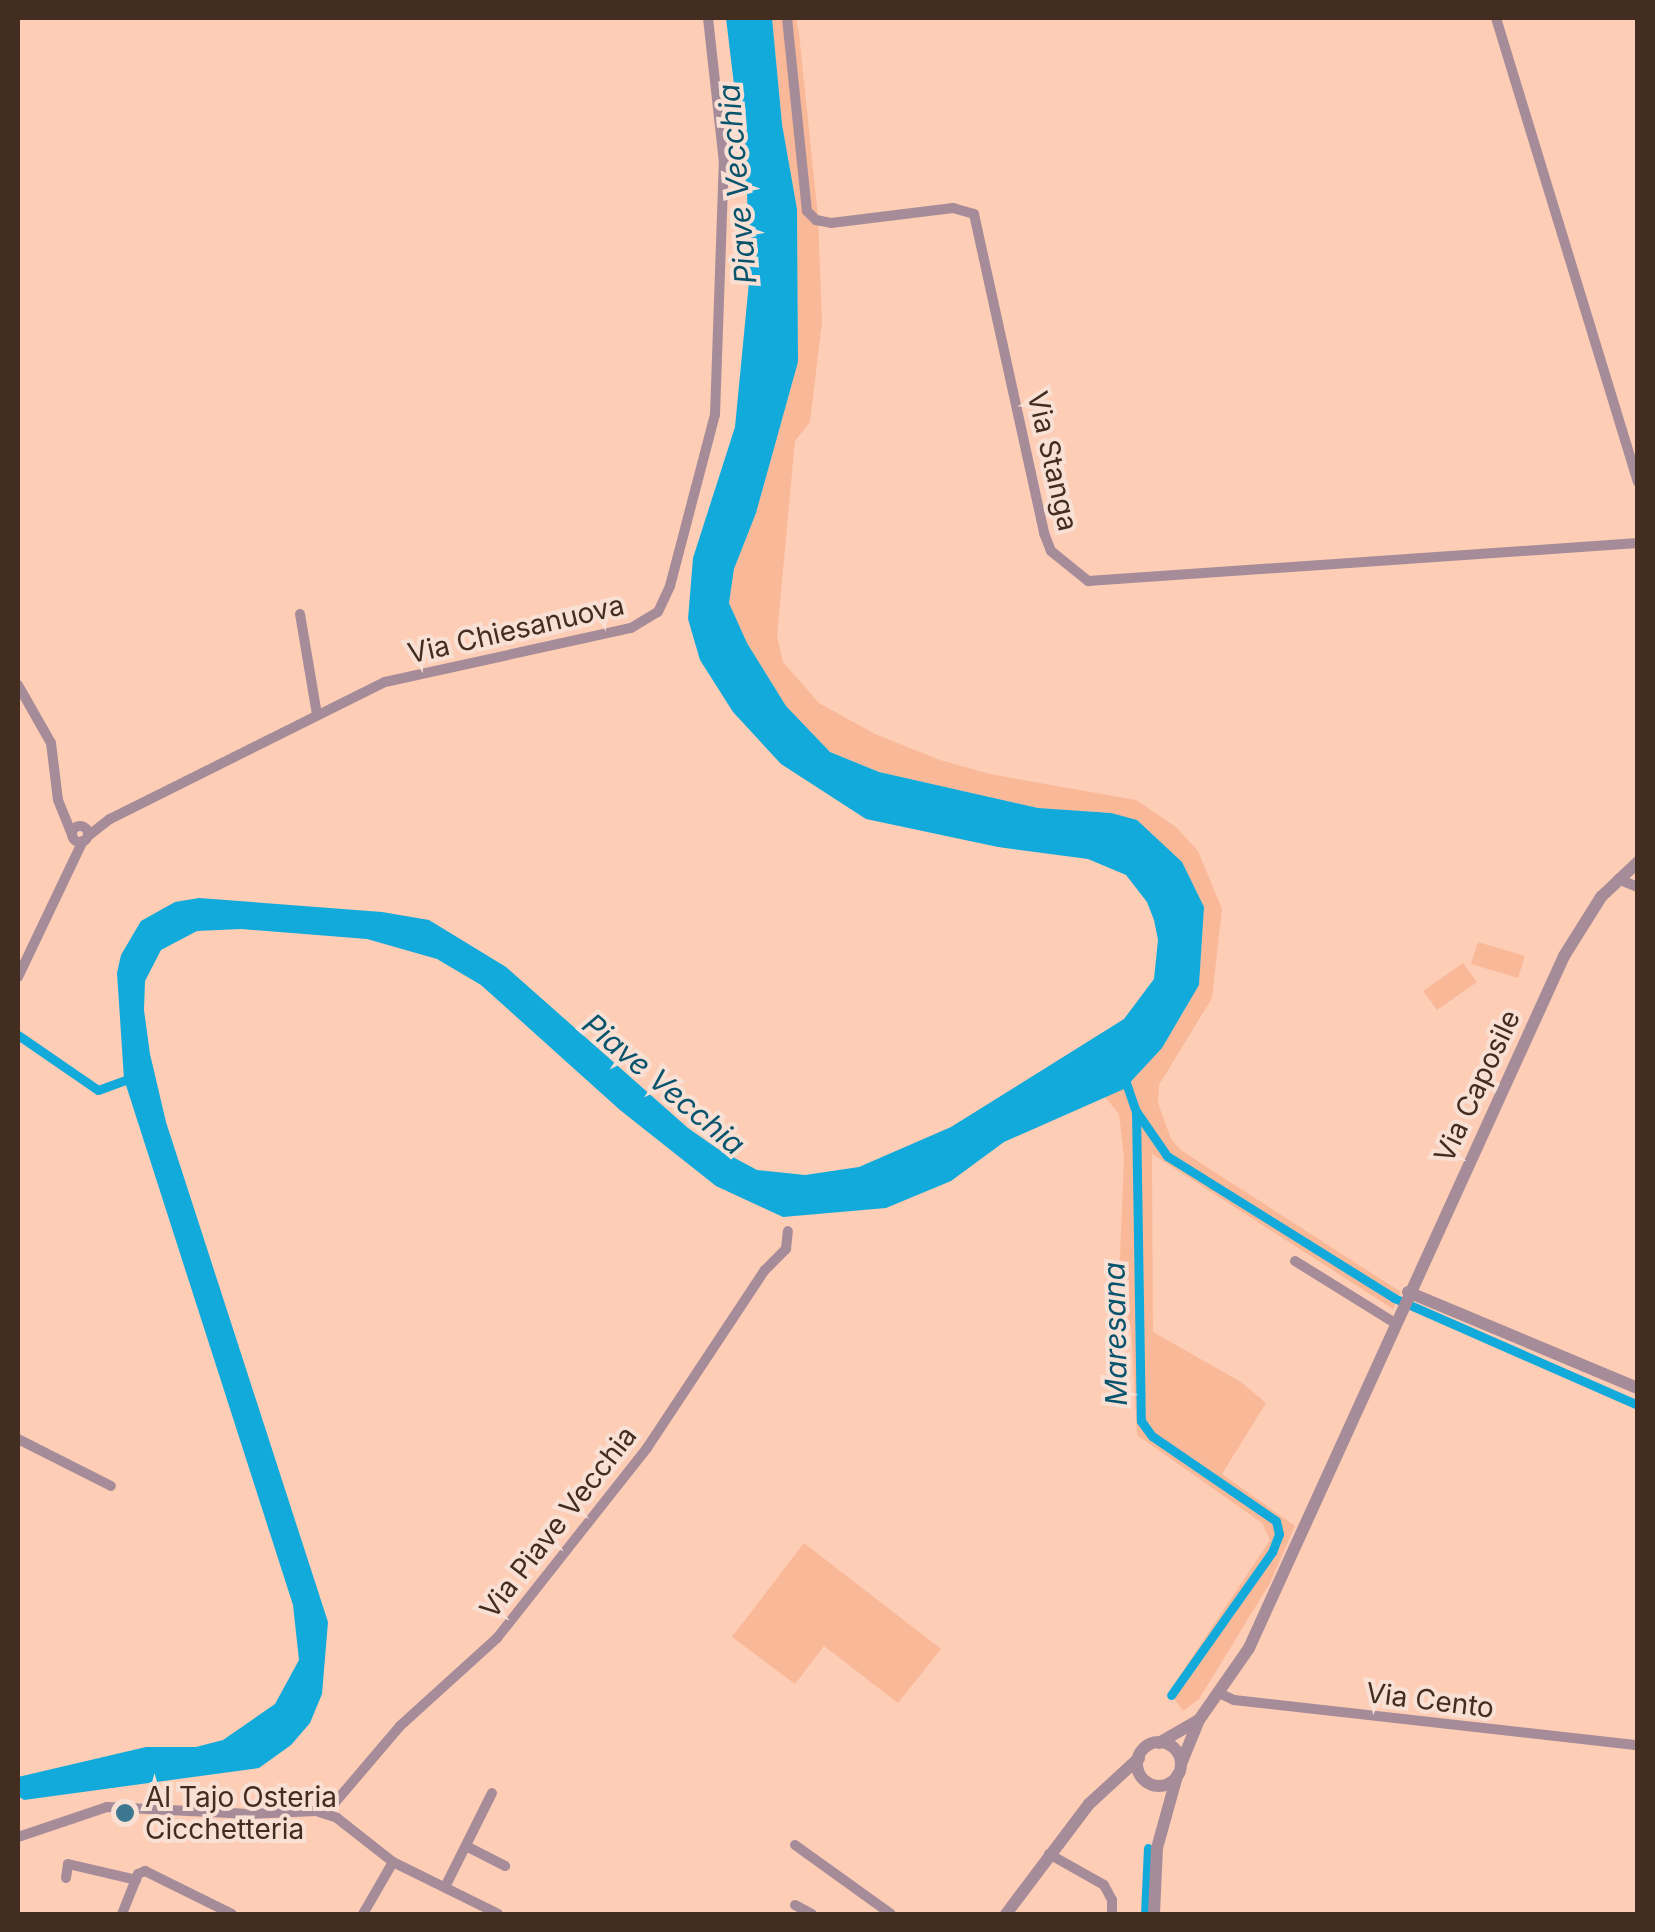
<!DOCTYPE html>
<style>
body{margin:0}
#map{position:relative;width:1655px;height:1932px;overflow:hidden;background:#fecdb6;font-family:Inter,sans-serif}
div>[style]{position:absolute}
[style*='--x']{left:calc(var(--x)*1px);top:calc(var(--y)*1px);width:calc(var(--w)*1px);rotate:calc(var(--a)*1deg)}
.green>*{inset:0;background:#f9b999}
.water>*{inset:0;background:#12aada}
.canal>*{height:9px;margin:-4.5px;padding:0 4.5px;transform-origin:4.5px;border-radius:4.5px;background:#12aada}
.minor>*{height:10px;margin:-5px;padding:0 5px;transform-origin:5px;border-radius:5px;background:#a68c98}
.minor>.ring{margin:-5px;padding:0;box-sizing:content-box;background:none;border:10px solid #a68c98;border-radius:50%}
.tertiary>*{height:12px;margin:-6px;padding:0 6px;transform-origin:6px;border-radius:6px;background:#a68c98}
.tertiary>.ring{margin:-6px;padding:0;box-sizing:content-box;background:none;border:12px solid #a68c98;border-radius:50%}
.dots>*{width:28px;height:28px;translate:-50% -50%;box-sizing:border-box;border:5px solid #f9e0d5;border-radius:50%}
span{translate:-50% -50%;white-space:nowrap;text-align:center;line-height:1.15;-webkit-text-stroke:8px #f9e0d5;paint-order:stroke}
.street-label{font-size:28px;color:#432c20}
.poi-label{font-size:28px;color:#432c20}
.left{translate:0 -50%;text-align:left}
.water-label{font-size:30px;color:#09546d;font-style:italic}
.frame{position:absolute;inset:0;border:20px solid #432c20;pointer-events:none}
</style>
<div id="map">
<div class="green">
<i style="clip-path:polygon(772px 18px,796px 18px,799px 33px,818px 217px,822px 322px,810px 422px,795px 441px,777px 636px,783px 662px,819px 703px,875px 734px,940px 760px,990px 774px,1136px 800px,1176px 827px,1198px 851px,1222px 909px,1212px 998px,1159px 1085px,1158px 1103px,1171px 1139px,1182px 1151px,1401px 1292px,1393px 1309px,1152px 1154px,1153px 1332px,1241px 1382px,1266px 1403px,1222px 1474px,1295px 1526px,1270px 1583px,1199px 1699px,1183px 1711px,1169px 1692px,1270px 1540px,1262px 1523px,1137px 1435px,1131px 1327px,1118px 1305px,1124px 1158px,1119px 1114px,1103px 1095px,1124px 1089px,1162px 1048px,1199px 985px,1204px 907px,1111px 813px,1038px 808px,879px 772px,830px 752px,786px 706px,747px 643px,729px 604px,734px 569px,756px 513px,798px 362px,797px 209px,782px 124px)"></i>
<i style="clip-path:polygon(1478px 942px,1525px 956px,1518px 978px,1471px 964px)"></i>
<i style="clip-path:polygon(1463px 963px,1477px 982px,1437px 1010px,1423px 991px)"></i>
<i style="clip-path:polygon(804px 1543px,941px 1649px,898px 1703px,824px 1646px,795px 1684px,732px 1637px)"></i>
</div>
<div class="water">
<i style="clip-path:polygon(726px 18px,772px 18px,782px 124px,797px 209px,798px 362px,756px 513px,734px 569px,729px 603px,747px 643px,786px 706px,830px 752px,879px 772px,1038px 808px,1111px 813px,1137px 820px,1182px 862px,1204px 907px,1199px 985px,1162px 1048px,1124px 1089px,1004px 1142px,951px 1181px,886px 1208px,783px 1217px,716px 1186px,620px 1110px,481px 985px,437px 959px,367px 939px,241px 929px,197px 931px,161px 950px,145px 981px,144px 1010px,150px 1054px,166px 1122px,328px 1622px,322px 1694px,310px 1723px,291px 1745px,259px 1768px,24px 1800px,18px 1796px,18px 1777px,146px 1747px,196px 1747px,223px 1740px,275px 1704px,299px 1660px,293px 1605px,124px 1079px,117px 973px,121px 955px,141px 921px,175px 902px,199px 898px,382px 912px,429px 920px,506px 967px,688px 1128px,718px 1149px,757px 1170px,805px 1175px,859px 1167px,951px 1127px,1124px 1019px,1154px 979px,1158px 940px,1154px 920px,1147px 902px,1126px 875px,1088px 859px,998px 847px,866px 819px,781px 764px,733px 712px,700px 660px,688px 619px,693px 558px,735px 427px,749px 282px,747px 193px)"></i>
</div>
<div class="canal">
<i style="--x:18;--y:1035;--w:97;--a:34.5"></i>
<i style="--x:98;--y:1090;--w:38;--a:-20"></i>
<i style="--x:1124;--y:1077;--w:36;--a:71"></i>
<i style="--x:1136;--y:1111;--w:55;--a:55.4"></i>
<i style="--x:1167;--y:1156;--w:268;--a:32"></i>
<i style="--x:1394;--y:1298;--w:266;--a:23.7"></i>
<i style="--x:1136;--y:1111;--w:310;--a:89.1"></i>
<i style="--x:1141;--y:1421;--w:19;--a:54"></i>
<i style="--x:1152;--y:1436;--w:150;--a:34.4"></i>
<i style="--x:1276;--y:1521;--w:13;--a:77"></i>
<i style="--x:1279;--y:1534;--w:19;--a:111"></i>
<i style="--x:1272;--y:1552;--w:175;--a:125.2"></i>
<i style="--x:1145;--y:1914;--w:66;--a:-87.4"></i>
</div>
<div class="minor">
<i style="--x:787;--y:18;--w:194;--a:84.1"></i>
<i style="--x:807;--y:211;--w:13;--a:45"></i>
<i style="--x:816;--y:220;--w:15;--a:11"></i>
<i style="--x:831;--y:223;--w:123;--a:-7"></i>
<i style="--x:953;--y:208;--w:22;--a:16"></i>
<i style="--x:974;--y:214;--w:327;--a:77.6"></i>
<i style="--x:1044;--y:533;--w:19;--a:69"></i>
<i style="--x:1051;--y:551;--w:48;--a:39"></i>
<i style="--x:1088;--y:581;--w:551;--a:-3.95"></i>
<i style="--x:1496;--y:18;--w:485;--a:73"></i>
<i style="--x:300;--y:614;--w:101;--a:80.4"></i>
<i style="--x:18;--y:685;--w:67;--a:60.4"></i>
<i style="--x:51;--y:743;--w:57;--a:83"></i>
<i style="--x:58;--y:800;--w:38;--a:68"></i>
<i class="ring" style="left:72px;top:826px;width:6px;height:6px"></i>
<i style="--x:88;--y:836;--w:28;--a:-38"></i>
<i style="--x:110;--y:819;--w:307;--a:-26.5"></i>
<i style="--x:385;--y:682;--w:252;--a:-12.4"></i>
<i style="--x:631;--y:628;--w:31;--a:-31"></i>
<i style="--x:658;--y:612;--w:29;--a:-65"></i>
<i style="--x:670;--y:586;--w:177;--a:-75.3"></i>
<i style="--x:715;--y:415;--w:252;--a:-88"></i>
<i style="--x:724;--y:163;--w:146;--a:-96.3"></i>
<i style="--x:1618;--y:879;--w:22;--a:22"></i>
<i style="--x:18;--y:977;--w:151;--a:-64.5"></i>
<i style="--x:1295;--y:1261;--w:118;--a:31.8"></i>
<i style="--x:18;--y:1439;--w:104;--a:26.8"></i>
<i style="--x:1219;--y:1693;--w:17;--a:25"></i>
<i style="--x:1234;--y:1700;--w:406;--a:6.4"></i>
<i style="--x:326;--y:1813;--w:114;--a:-49.6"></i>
<i style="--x:400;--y:1726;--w:131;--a:-42.2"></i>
<i style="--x:497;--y:1638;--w:242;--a:-51.7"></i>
<i style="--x:647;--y:1448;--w:214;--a:-56.5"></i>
<i style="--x:765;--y:1270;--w:30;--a:-45"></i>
<i style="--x:786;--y:1249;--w:18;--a:-84"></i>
<i style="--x:18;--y:1837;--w:94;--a:-18.6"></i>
<i style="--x:107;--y:1807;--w:143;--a:2.8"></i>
<i style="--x:250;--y:1814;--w:66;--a:-2.6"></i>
<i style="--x:316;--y:1811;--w:22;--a:18"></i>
<i style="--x:337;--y:1818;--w:71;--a:38.2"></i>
<i style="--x:393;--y:1862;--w:117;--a:26.3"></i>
<i style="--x:795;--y:1845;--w:118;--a:35.7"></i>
<i style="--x:466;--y:1846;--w:44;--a:27.1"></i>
<i style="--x:1049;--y:1854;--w:63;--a:29.4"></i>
<i style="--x:1104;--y:1885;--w:17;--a:62"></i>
<i style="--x:1112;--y:1900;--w:14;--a:90"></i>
<i style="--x:66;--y:1878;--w:14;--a:-82"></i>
<i style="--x:68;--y:1864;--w:70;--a:13.2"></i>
<i style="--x:445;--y:1887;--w:105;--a:-63.4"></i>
<i style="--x:795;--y:1905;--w:19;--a:28"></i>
<i style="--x:122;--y:1914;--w:43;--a:-68.2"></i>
<i style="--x:138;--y:1874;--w:8;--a:-23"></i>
<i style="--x:145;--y:1871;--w:97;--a:26.3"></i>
<i style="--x:363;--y:1914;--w:60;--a:-60"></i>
</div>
<div class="tertiary">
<i style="--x:1408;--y:1292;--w:249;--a:22.7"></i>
<i class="ring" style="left:1137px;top:1742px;width:32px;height:32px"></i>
<i style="--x:1159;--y:1743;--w:44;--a:-30.1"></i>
<i style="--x:1181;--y:1764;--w:48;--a:-67.8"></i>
<i style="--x:1199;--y:1720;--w:88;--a:-55.2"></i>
<i style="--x:1249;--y:1648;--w:760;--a:-65.52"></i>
<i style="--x:1564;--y:956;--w:70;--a:-57.9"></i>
<i style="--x:1601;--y:897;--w:51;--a:-43.4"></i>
<i style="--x:1006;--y:1914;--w:138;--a:-53"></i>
<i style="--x:1089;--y:1804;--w:68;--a:-42.6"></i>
<i style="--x:1154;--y:1914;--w:66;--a:-87.4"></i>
<i style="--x:1157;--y:1848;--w:75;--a:-74.5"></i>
</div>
<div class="dots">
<i style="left:125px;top:1813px;background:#3c778f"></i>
</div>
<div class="street-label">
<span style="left:1053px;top:461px;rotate:77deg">Via Stanga</span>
<span style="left:516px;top:629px;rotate:-13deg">Via Chiesanuova</span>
<span style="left:1477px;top:1086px;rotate:-65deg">Via Caposile</span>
<span style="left:558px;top:1522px;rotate:-52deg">Via Piave Vecchia</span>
<span style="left:1430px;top:1700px;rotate:7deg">Via Cento</span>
</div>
<div class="poi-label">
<span class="left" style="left:145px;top:1813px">Al Tajo Osteria<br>Cicchetteria</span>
</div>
<div class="water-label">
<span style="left:737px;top:184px;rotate:-95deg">Piave Vecchia</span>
<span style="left:664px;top:1084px;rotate:40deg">Piave Vecchia</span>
<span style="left:1115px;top:1334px;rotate:-91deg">Maresana</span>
</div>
<div class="frame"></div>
</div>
